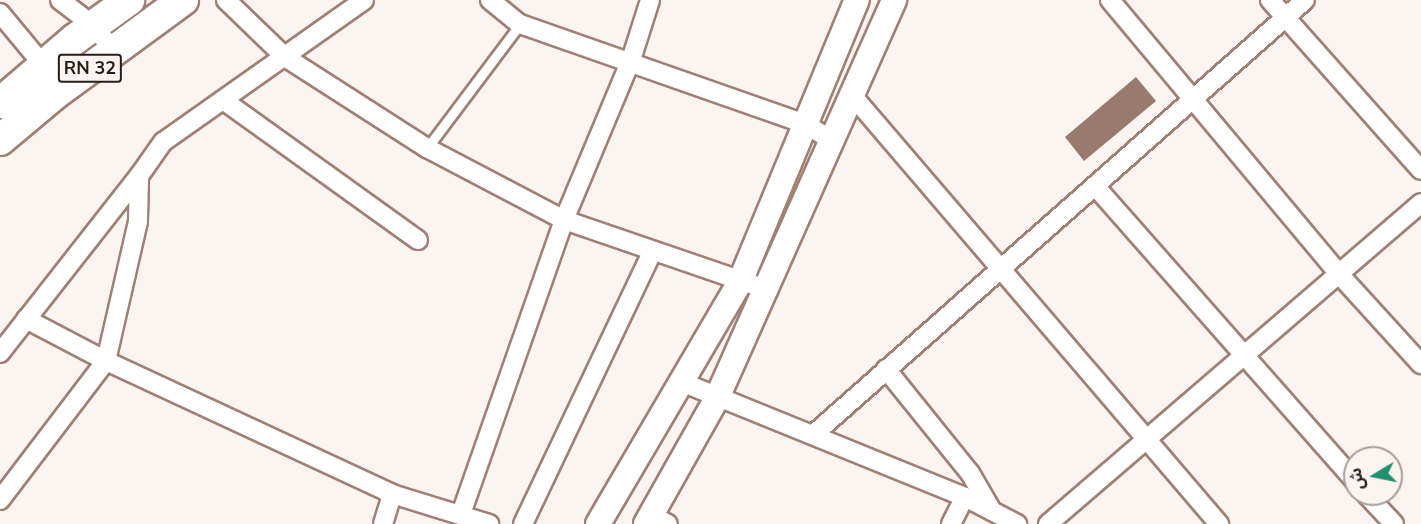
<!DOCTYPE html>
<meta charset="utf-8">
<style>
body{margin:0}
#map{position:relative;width:1421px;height:524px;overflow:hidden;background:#fbf4f1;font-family:"Nunito Sans","Noto Sans Arabic",sans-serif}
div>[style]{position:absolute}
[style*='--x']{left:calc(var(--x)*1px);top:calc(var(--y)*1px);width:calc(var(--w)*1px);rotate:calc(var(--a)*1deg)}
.building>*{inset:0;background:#997a6f}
.roads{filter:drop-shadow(2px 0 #a08075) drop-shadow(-2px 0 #a08075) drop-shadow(0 2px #a08075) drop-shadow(0 -2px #a08075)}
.service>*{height:9px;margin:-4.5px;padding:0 4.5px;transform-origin:4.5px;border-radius:4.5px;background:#fff}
.minor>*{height:18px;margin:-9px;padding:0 9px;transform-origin:9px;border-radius:9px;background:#fff}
.tertiary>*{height:24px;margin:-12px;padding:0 12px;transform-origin:12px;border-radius:12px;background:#fff}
.primary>*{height:30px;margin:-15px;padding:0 15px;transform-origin:15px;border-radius:15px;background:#fff}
span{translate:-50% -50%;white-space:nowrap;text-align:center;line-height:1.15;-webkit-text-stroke:6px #fbf4f1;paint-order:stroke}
.shield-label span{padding:2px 4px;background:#fbf4f1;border:2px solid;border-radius:4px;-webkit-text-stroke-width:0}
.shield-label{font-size:18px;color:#291c18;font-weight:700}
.north{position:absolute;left:1343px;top:446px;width:60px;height:60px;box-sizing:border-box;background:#fbf4f1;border:2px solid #a79e9a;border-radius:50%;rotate:260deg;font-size:16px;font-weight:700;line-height:24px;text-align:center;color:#291c18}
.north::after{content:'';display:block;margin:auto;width:21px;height:27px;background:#228f6f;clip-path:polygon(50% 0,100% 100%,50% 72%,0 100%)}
</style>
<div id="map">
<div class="building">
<i style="clip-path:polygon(1136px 77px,1156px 101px,1084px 161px,1065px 137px)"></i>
</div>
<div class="roads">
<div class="service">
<i style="--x:427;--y:148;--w:155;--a:-53.1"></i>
</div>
<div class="minor">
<i style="--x:60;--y:0;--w:43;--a:37.4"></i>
<i style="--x:94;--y:26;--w:31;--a:52"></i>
<i style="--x:226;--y:0;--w:82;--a:44"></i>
<i style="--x:285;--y:57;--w:169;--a:32.7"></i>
<i style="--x:427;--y:148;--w:155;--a:27.7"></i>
<i style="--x:564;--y:220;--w:216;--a:18.9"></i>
<i style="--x:490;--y:0;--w:38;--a:39"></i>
<i style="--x:520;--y:24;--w:303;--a:19.3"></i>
<i style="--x:806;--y:124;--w:30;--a:33"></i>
<i style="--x:1110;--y:0;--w:357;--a:50.1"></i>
<i style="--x:1339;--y:274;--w:122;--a:47.7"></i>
<i style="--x:1270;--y:0;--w:227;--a:48.4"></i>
<i style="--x:0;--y:13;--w:77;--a:50.3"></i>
<i style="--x:852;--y:95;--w:565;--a:49.45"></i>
<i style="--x:223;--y:100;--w:240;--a:35.7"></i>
<i style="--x:1095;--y:186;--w:393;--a:48.6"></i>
<i style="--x:26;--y:319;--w:90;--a:27.7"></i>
<i style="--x:106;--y:361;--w:144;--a:-77.1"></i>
<i style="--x:138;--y:221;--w:45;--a:-88.7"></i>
<i style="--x:139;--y:176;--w:42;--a:-54.8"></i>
<i style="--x:163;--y:142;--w:246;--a:-35.2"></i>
<i style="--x:0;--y:353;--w:225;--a:-51.9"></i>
<i style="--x:886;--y:369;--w:134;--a:51.1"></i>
<i style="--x:970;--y:473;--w:44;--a:59.9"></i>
<i style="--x:684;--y:383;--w:303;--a:22.1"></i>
<i style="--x:965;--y:497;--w:59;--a:27.4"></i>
<i style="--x:814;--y:434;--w:655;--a:-41.47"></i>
<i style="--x:1366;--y:494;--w:41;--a:47"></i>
<i style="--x:0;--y:500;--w:175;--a:-52.7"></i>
<i style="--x:106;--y:361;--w:315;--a:24.9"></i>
<i style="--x:392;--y:494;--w:102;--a:17.2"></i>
<i style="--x:461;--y:514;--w:312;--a:-70.7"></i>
<i style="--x:564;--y:220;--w:173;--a:-67.3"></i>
<i style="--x:631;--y:60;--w:63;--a:-72.4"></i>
<i style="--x:651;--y:515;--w:19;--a:28"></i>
<i style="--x:383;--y:524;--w:31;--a:-73"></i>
<i style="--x:523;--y:524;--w:301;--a:-64.6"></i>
<i style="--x:951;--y:524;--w:30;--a:-63"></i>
<i style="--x:1048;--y:524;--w:492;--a:-40.7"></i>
</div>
<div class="tertiary">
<i style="--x:598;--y:524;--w:281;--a:-59.6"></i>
<i style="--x:740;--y:282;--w:305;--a:-67.5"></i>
<i style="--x:646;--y:524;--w:145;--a:-60.6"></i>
<i style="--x:717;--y:398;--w:436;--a:-66"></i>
</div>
<div class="primary">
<i style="--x:0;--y:103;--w:99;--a:-40.5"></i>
<i style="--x:75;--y:39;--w:67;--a:-35.8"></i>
<i style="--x:0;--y:140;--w:72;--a:-39.9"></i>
<i style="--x:55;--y:94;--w:159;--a:-36.3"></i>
</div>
</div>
<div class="shield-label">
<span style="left:90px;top:68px">RN 32</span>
</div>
<div class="north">ش</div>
</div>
